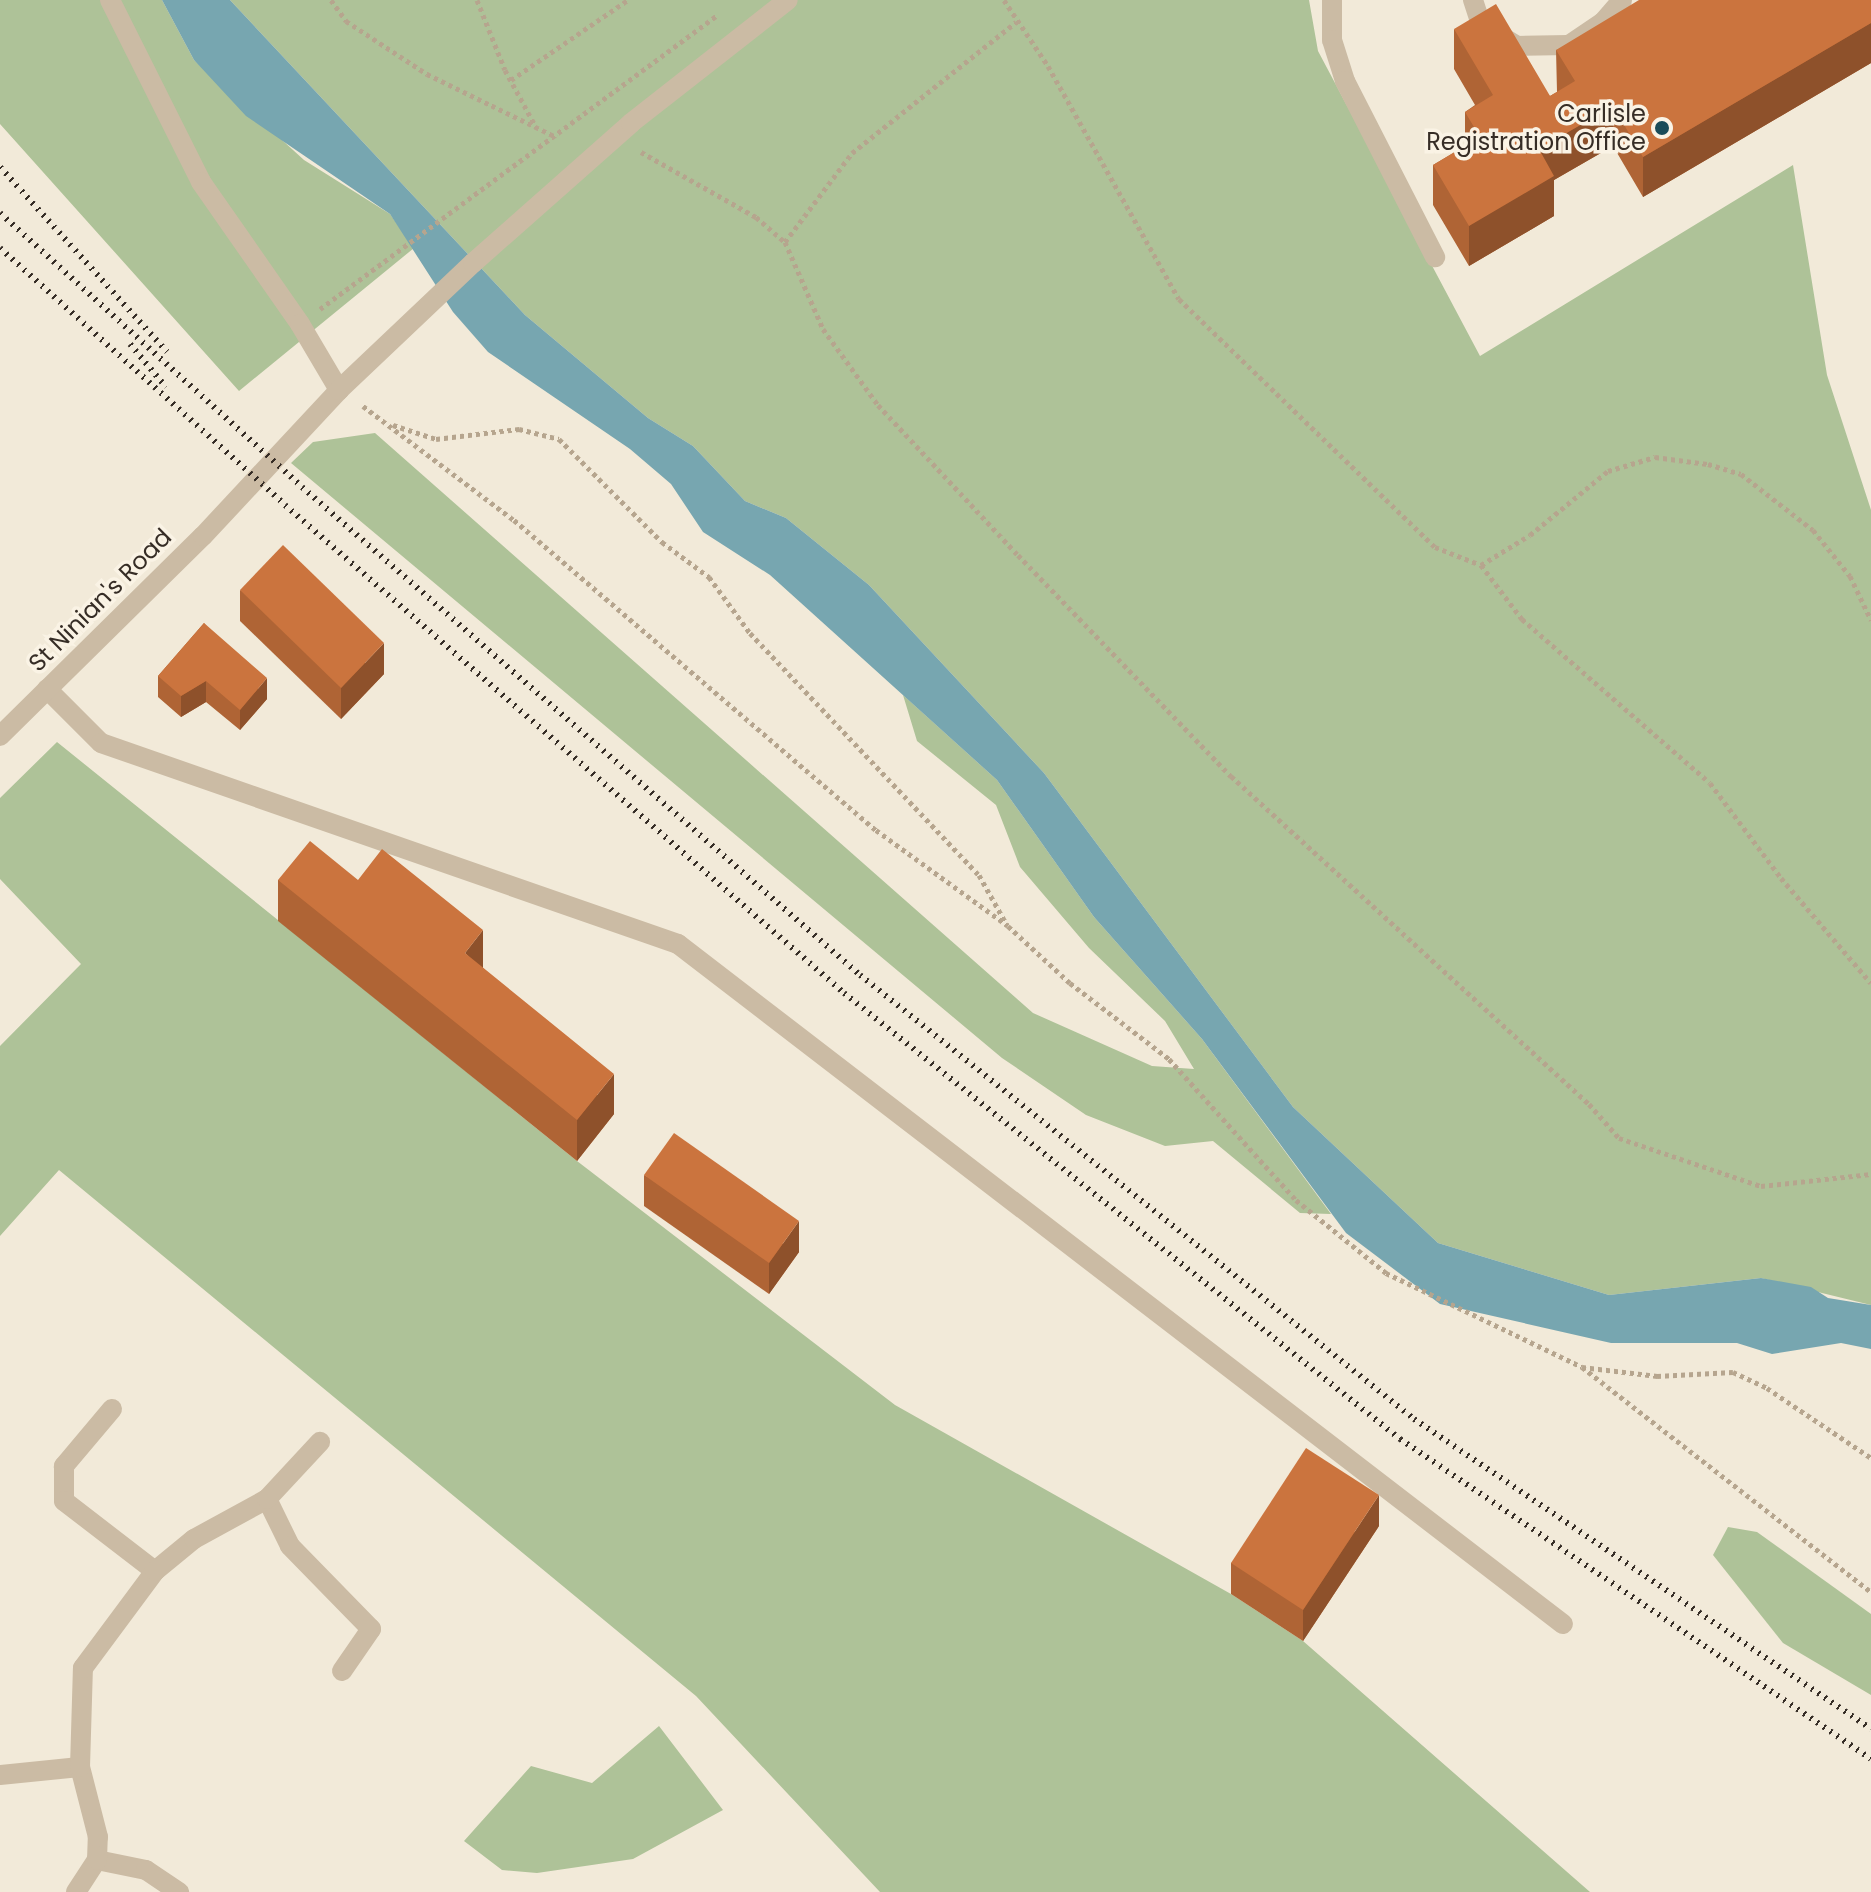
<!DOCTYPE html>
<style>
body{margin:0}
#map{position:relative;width:1871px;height:1892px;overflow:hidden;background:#f2ead9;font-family:Poppins,sans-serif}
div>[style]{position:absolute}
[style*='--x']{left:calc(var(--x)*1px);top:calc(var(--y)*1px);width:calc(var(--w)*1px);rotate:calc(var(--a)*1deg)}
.green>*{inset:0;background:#aec298}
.water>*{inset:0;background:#77a6b0}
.path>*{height:5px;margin-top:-2.5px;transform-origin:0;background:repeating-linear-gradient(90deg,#b6a58e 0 4px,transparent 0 8px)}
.service>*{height:20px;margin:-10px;padding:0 10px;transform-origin:10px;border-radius:10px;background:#cbbba4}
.minor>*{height:20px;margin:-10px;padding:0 10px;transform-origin:10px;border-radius:10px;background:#cbbba4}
.rail>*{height:6px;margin-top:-3px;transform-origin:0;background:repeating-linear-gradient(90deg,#362d26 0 2px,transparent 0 8px)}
.wall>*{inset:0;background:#af6435}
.shaded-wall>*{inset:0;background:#8e512b}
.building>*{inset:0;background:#cb743e}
.dots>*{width:22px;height:22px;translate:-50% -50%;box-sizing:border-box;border:4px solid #faf3e5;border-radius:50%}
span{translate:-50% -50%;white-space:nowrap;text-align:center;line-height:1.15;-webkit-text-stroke:7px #faf3e5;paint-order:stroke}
.poi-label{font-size:24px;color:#362d26}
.right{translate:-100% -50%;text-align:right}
.street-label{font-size:24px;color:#362d26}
</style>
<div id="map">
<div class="green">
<i style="clip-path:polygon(0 0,162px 0,194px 60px,304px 160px,390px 214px,414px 248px,239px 391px,0 124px)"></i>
<i style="clip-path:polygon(230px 0,1309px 0,1318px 51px,1480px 356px,1793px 165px,1827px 375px,1871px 510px,1871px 1305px,1761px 1278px,1609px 1295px,1438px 1243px,1293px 1107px,1044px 773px,869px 585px,786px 518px,745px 501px,693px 446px,648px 418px,525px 315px)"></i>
<i style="clip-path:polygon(375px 433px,1033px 1013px,1152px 1066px,1194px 1069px,1165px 1021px,1089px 948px,1020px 867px,996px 805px,917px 741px,903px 695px,997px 780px,1094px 917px,1202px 1039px,1331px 1214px,1300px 1213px,1213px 1141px,1165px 1146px,1086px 1115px,1002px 1058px,291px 463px,313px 442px)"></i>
<i style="clip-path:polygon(57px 742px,577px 1161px,895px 1405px,1231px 1594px,1303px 1641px,1590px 1892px,880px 1892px,696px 1696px,59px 1170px,0 1236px,0 1046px,81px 964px,0 879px,0 798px)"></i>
<i style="clip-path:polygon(1728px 1527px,1757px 1532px,1871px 1614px,1871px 1695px,1783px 1643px,1713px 1555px)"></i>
<i style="clip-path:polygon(659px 1726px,723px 1810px,633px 1859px,537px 1873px,502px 1870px,464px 1841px,531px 1766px,592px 1783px)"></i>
</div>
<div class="water">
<i style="clip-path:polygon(162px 0,230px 0,525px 315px,648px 418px,693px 446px,745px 501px,786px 518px,869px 585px,1044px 773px,1293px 1107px,1438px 1243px,1609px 1295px,1761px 1278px,1811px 1287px,1828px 1298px,1871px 1305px,1871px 1349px,1841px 1343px,1772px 1354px,1737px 1343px,1611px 1343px,1440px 1304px,1346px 1233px,1202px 1039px,1094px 917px,997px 780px,770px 575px,703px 532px,671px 484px,630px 449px,488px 352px,453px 312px,390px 214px,246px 116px,194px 60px)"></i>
</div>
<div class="path">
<i style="--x:331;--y:0;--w:26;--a:54"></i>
<i style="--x:346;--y:21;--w:97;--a:33.2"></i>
<i style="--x:427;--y:74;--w:144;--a:26"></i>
<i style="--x:477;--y:0;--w:75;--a:68.2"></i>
<i style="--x:505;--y:70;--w:65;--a:61.5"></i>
<i style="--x:1004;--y:0;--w:79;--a:56.3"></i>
<i style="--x:1048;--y:66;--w:267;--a:60.7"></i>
<i style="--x:1179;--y:299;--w:356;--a:44.1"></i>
<i style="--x:1435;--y:547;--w:49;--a:21.4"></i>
<i style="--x:1481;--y:565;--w:57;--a:-31.5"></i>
<i style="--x:1530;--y:535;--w:101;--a:-39.4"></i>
<i style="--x:1608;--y:471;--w:49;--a:-16.6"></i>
<i style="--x:1655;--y:457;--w:53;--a:7.5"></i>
<i style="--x:1708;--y:464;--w:34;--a:17"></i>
<i style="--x:1741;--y:474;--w:91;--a:37.9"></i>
<i style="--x:1813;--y:530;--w:59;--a:51.2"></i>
<i style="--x:1850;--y:576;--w:49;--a:64.5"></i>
<i style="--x:511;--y:80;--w:142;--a:-34.4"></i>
<i style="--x:641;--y:152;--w:132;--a:29.5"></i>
<i style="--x:756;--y:217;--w:38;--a:41"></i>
<i style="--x:785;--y:242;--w:95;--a:66.4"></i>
<i style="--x:823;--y:329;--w:94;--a:54.1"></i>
<i style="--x:878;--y:405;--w:205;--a:47"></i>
<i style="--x:1018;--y:555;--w:307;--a:46.1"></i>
<i style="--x:1231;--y:776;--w:486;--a:42.5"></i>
<i style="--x:1589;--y:1104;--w:45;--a:48.6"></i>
<i style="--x:1619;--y:1138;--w:150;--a:18.7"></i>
<i style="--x:1761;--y:1186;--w:111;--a:-6.2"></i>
<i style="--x:785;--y:242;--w:111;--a:-53"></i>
<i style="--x:852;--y:153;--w:210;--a:-38.6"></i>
<i style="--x:320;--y:309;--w:494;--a:-36.5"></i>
<i style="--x:363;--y:406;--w:189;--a:37.1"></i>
<i style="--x:514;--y:520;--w:477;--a:40.6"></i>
<i style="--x:876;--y:830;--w:163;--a:36"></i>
<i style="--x:1008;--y:926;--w:84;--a:42.6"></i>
<i style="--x:1070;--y:983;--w:125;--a:37.5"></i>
<i style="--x:1169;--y:1059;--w:190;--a:48"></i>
<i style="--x:1296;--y:1200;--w:116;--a:39"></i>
<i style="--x:1386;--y:1273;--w:217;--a:25.6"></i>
<i style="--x:1582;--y:1367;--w:366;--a:37.9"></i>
<i style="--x:393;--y:425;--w:45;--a:18"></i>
<i style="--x:436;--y:439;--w:84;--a:-6.9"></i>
<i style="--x:519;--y:429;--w:41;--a:14"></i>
<i style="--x:559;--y:439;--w:146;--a:45"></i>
<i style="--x:662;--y:542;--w:59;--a:36.7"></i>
<i style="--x:709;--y:577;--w:69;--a:53.8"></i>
<i style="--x:750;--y:633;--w:333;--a:46.6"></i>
<i style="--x:979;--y:875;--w:57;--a:60.8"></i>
<i style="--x:1481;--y:565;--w:68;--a:52.8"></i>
<i style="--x:1522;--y:619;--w:249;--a:41.1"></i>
<i style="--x:1710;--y:783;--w:119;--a:53.2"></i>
<i style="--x:1781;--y:878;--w:138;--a:49.4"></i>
<i style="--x:1582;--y:1367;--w:76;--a:6.8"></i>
<i style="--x:1657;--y:1376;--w:76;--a:-3"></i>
<i style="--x:1733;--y:1372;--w:38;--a:25"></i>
<i style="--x:1767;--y:1388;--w:125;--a:33.9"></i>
</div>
<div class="service">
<i style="--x:110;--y:0;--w:203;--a:63.4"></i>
<i style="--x:201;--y:182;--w:173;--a:55.1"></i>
<i style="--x:300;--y:324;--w:77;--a:59.4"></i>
<i style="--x:1332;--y:0;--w:40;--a:90"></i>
<i style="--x:1332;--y:40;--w:43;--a:72.4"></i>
<i style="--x:1345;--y:81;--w:198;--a:62.9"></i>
<i style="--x:1473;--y:0;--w:25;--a:72"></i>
<i style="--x:1481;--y:24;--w:42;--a:31.4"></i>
<i style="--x:1517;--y:46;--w:52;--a:-1.1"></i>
<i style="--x:1569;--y:45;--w:41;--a:-34.1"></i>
<i style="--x:1603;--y:22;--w:29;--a:-49"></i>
<i style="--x:47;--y:689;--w:76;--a:45"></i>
<i style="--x:101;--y:743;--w:611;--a:19.21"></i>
<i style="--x:678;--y:944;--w:1116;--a:37.54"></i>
</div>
<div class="minor">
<i style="--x:0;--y:736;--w:285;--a:-44.6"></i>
<i style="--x:203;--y:536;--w:200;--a:-47"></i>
<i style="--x:339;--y:390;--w:185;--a:-43.5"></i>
<i style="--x:473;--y:263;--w:211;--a:-41.5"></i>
<i style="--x:631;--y:123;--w:199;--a:-38.1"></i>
<i style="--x:112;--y:1409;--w:75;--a:130.1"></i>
<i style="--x:64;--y:1466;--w:35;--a:90"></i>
<i style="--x:64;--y:1501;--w:115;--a:37.6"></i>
<i style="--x:267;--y:1499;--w:52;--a:63.9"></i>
<i style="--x:290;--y:1546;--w:116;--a:45.7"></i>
<i style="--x:371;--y:1629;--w:51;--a:124.6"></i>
<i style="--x:0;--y:1775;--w:80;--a:-5.7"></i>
<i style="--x:97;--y:1860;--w:50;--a:11.5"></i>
<i style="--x:146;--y:1870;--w:40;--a:34"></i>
<i style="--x:76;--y:1892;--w:38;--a:-57"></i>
<i style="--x:97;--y:1860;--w:23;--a:-88"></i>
<i style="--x:98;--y:1837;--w:72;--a:-104.4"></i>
<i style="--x:80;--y:1767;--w:99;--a:-88.3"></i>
<i style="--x:83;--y:1668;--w:121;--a:-53.4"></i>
<i style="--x:155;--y:1571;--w:50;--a:-39.4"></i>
<i style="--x:194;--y:1539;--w:83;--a:-28.7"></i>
<i style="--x:267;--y:1499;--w:78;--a:-47.1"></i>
</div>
<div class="rail">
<i style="--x:0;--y:167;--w:249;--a:47.9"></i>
<i style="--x:0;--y:213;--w:408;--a:42.2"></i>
<i style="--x:302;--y:487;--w:741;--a:41.17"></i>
<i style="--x:860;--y:975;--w:710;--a:38.71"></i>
<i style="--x:1414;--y:1419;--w:552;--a:34.15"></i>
<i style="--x:0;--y:248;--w:384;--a:42"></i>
<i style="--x:285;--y:505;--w:742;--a:41.12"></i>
<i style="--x:844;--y:993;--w:713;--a:38.74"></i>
<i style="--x:1400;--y:1439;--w:569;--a:34.19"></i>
<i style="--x:130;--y:344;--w:56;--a:50.1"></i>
</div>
<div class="wall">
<i style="clip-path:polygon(1871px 0,1871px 63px,1643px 197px,1613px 146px,1554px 180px,1554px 216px,1469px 266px,1433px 205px,1433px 165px,1465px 146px,1465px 112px,1475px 105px,1454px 69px,1454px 29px,1550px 96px,1557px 92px,1556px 50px)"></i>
<i style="clip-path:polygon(240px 590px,384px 674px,341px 719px,240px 621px)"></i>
<i style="clip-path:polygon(204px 623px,267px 699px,240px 730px,206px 702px,181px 717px,158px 697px,158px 676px)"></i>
<i style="clip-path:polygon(278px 880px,358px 880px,483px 968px,614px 1114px,577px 1161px,278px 921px)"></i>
<i style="clip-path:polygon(644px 1175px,799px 1252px,769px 1294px,644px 1206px)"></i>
<i style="clip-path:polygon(1379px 1526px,1303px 1641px,1231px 1594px,1231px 1563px)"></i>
</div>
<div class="shaded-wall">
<i style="clip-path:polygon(1871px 23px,1871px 63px,1643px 197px,1643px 157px)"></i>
<i style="clip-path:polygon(1613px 106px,1613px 146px,1554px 180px,1554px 216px,1469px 266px,1469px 226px,1539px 149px)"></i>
<i style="clip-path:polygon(384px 643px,384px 674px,341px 719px,341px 688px)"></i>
<i style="clip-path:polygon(267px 678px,267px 699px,240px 730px,240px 710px)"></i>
<i style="clip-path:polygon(206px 681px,206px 702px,181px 717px,181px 696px)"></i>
<i style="clip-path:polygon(483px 930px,483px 971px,465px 953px)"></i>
<i style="clip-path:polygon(614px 1074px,614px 1114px,577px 1161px,577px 1120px)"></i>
<i style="clip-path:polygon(799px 1221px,799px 1252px,769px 1294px,769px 1263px)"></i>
<i style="clip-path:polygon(1379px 1495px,1379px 1526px,1303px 1641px,1303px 1610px)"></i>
</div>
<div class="building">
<i style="clip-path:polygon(1639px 0,1871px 0,1871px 23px,1643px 157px,1613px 106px,1539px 149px,1554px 176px,1469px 226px,1433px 165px,1480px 137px,1465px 112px,1493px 95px,1454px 29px,1496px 4px,1550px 96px,1575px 81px,1556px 50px)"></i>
<i style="clip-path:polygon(283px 545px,384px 643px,341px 688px,240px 590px)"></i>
<i style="clip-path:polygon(204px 623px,267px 678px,240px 710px,206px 681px,181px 696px,158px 676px)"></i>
<i style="clip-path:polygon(310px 841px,358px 880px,382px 849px,483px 930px,465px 953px,614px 1074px,577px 1120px,278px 880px)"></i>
<i style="clip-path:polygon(674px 1133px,799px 1221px,769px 1263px,644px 1175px)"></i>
<i style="clip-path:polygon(1306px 1448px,1379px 1495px,1303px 1610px,1231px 1563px)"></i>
</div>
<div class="dots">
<i style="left:1662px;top:128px;background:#1a4c59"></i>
</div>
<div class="poi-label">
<span class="right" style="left:1646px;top:128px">Carlisle<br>Registration Office</span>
</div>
<div class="street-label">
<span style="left:100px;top:600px;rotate:-45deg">St Ninian's Road</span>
</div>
</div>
